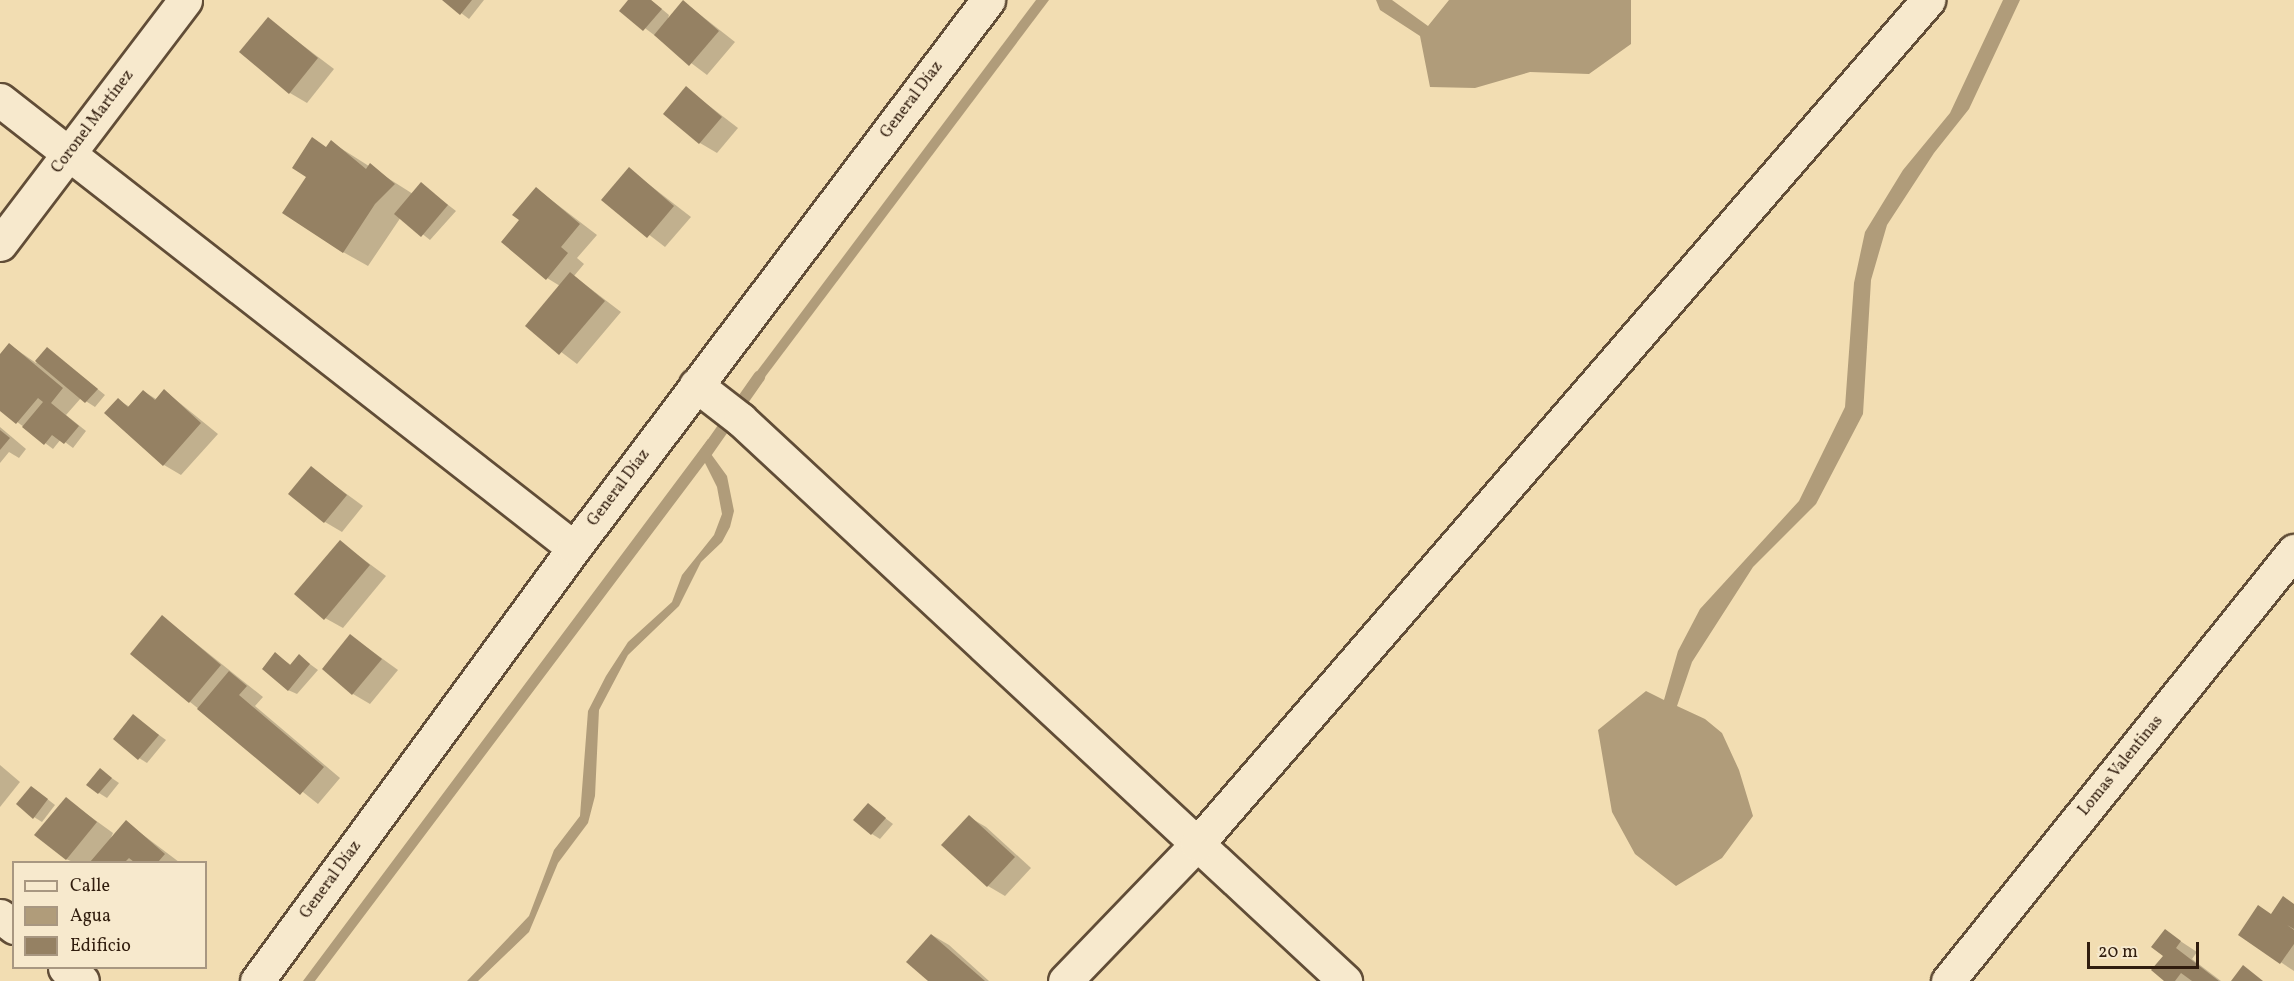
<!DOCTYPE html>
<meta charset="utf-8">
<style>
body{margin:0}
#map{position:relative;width:2294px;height:981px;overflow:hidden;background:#f2ddb2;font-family:Vollkorn,serif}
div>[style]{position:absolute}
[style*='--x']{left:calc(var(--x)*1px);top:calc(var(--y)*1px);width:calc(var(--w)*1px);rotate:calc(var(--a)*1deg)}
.water>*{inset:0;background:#b09c7a}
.shadow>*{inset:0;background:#0003}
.stream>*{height:12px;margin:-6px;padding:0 6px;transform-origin:6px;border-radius:6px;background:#b09c7a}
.building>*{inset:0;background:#958163}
.roads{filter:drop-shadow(2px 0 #614d37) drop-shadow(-2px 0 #614d37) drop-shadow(0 2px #614d37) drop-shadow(0 -2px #614d37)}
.minor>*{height:33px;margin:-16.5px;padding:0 16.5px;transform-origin:16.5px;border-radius:16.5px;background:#f7e9cd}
span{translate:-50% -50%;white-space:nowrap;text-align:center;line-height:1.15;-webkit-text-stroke:4.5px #f7e9cd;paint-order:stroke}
.street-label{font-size:16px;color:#311d0e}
.legend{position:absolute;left:12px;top:861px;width:195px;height:108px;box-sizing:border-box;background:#f7e9cd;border:2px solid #a89781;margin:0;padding:8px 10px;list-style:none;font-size:18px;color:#311d0e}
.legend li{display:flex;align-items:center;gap:12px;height:30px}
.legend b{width:30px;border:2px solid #a89781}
.scale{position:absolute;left:2087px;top:942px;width:112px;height:27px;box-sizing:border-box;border:3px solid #311d0e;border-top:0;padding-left:8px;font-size:18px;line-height:21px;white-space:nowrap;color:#311d0e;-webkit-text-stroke:4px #f7e9cd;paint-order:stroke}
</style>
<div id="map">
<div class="water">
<i style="clip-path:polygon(1036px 0,1049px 0,753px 393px,746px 386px)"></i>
<i style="clip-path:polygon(1376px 0,1392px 0,1428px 26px,1449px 0,1631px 0,1631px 44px,1589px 74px,1530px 72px,1475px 88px,1430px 87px,1420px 36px,1380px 10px)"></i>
<i style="clip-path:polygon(2003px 0,2020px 0,1969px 109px,1934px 153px,1887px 225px,1871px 280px,1863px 414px,1816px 504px,1753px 567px,1692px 662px,1677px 706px,1705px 719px,1722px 733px,1739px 770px,1753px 816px,1722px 858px,1676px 886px,1635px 854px,1612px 812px,1598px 730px,1646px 691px,1664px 700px,1678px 651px,1700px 609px,1799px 501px,1845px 407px,1854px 283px,1865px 232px,1903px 170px,1950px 113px)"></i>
<i style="clip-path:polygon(708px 439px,716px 447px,711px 454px,727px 476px,734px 511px,730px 527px,722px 542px,701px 562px,679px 606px,628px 655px,599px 710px,595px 796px,588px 823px,558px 863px,529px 932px,478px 981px,467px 981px,529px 916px,554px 850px,580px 816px,588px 711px,606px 676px,628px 642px,672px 602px,682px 575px,714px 535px,722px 514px,717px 487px,705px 463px,315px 981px,303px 981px)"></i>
</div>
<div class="shadow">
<i style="clip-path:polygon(444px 0,484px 0,469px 19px)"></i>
<i style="clip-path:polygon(630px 0,651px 0,669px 15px,667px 22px,684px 2px,735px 42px,707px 75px,621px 10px)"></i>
<i style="clip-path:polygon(268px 19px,334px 69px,307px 103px,290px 93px)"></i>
<i style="clip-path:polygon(686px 88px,738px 128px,717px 153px,700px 143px)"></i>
<i style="clip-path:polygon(331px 142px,413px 194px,421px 184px,456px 211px,430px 240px,401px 217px,368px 266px,343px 252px,327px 148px)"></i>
<i style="clip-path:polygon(629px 169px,691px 217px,665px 247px,604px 200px)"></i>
<i style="clip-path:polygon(537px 189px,597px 235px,577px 258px,584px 264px,574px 276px,621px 312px,577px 364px,527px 326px,560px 286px,547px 278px,521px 220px)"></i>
<i style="clip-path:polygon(10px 345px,36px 363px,48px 349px,105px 395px,95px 407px,81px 398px,66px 415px,86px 431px,73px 448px,61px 439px,53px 449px,0 409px,0 356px)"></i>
<i style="clip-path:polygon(143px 391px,156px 399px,165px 391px,218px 434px,181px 475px,164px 465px,106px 413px,118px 400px,130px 407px)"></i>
<i style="clip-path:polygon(0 427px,26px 449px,19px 458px,9px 452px,0 463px)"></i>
<i style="clip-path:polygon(311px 468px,363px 506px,342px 532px,325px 522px)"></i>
<i style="clip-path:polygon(340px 542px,386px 576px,343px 628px,325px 618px)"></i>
<i style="clip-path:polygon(163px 617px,263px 697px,255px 706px,340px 778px,318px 804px,190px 702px)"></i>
<i style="clip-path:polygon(351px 636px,398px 670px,370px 704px,353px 694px)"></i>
<i style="clip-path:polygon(275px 654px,291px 665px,299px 656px,318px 670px,297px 694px,288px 690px)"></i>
<i style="clip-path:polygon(133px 716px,166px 740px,147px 763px,139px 758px)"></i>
<i style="clip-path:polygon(0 765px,20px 782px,0 807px)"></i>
<i style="clip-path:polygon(100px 770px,119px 783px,107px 798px,99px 793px)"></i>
<i style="clip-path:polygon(32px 787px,55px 805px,42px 822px,34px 817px)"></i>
<i style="clip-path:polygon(66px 799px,113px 833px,108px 844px,126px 822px,179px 862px,73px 862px,66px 859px)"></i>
<i style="clip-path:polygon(868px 805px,893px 824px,880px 839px,872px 834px)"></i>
<i style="clip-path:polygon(969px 817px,986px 827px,1031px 868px,1005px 896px,988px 886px)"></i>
<i style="clip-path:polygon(2294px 905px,2294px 971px,2240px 935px)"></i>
<i style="clip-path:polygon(2165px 931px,2197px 952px,2192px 959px,2221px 981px,2167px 981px)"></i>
<i style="clip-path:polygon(932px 935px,949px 945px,989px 981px,930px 981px)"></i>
</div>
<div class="stream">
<i style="--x:703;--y:457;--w:98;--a:-55"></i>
</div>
<div class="building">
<i style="clip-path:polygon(442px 0,472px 0,460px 15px)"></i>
<i style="clip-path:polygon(628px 0,651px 0,662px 9px,643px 31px,619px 11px)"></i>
<i style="clip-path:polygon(683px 0,719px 31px,689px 66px,654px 35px)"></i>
<i style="clip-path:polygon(268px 17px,318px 58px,289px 94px,239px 52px)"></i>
<i style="clip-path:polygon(686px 86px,722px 117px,699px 144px,663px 114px)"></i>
<i style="clip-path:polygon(312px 137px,326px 147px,331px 140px,366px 169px,370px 163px,395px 184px,375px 204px,343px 253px,282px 213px,306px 177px,292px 168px)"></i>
<i style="clip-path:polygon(629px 167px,674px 206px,647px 238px,601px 200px)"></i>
<i style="clip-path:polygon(421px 182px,448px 205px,421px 237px,394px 214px)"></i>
<i style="clip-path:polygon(536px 187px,580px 224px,561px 247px,568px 253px,546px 280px,501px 242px,519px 220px,512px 215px)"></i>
<i style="clip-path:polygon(570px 272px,605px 301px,559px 355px,525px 326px)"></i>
<i style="clip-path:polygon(9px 343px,63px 388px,51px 403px,79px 426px,64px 444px,52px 435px,44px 445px,22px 427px,43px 402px,38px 398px,16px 424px,0 411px,0 354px)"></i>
<i style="clip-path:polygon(47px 347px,98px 389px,85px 403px,35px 361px)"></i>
<i style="clip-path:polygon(164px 389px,201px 423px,163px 466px,104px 413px,118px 398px,128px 407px,143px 390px,155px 400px)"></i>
<i style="clip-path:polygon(0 430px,10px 438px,0 450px)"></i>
<i style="clip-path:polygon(311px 466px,347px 495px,324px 523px,288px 494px)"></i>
<i style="clip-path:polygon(340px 540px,370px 565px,324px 620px,294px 594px)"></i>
<i style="clip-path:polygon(162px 615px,221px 665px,189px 703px,130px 654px)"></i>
<i style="clip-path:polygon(350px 634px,382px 659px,352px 695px,322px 669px)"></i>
<i style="clip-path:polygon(275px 652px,290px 665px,299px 654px,310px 664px,288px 691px,262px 669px)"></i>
<i style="clip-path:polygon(229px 671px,247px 686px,239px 695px,324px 767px,300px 795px,197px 709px)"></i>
<i style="clip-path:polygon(133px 714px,159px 735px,138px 760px,113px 739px)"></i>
<i style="clip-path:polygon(100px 768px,112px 778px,98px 794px,86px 785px)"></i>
<i style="clip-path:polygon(31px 786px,48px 799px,33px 819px,16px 804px)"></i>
<i style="clip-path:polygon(66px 797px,97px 822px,66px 860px,34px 835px)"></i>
<i style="clip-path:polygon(868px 803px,886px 818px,871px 835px,853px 820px)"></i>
<i style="clip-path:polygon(969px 815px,1015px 857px,987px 887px,941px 845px)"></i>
<i style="clip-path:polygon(126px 820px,165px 854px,158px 862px,134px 862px,129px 858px,125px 862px,90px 862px)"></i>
<i style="clip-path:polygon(2283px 896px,2294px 904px,2294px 929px,2287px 925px,2294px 930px,2294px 944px,2280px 964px,2238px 935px,2258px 905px,2271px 914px)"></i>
<i style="clip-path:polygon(2165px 929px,2181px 941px,2176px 948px,2219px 981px,2192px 981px,2181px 973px,2175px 981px,2164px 981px,2151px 970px,2163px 956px,2151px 947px)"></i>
<i style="clip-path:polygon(931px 934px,985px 981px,928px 981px,906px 962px)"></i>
<i style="clip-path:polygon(2243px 965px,2263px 981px,2231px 981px)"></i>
</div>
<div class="roads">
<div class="minor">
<i style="--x:0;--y:100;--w:728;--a:37.97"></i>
<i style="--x:0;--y:244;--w:306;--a:-52.8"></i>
<i style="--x:696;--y:385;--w:56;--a:37.7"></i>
<i style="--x:740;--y:419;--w:826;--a:42.89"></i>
<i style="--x:0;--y:916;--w:18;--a:38"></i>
<i style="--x:65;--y:968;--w:21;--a:37"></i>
<i style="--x:257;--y:981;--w:537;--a:-53.79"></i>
<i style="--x:574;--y:548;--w:687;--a:-52.93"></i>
<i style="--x:1065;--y:981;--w:190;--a:-46.1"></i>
<i style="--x:1197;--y:844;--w:1117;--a:-49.1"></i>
<i style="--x:1948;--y:981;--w:552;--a:-51.18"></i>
</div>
</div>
<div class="street-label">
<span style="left:912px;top:100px;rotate:-53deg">General Díaz</span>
<span style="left:93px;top:122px;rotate:-53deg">Coronel Martínez</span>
<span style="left:619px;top:488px;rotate:-53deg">General Díaz</span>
<span style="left:2121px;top:766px;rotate:-51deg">Lomas Valentinas</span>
<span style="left:331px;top:880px;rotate:-54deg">General Díaz</span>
</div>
<ul class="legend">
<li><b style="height:8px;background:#f7e9cd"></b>Calle</li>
<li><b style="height:16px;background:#b09c7a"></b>Agua</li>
<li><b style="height:16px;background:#958163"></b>Edificio</li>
</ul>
<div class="scale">20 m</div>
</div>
